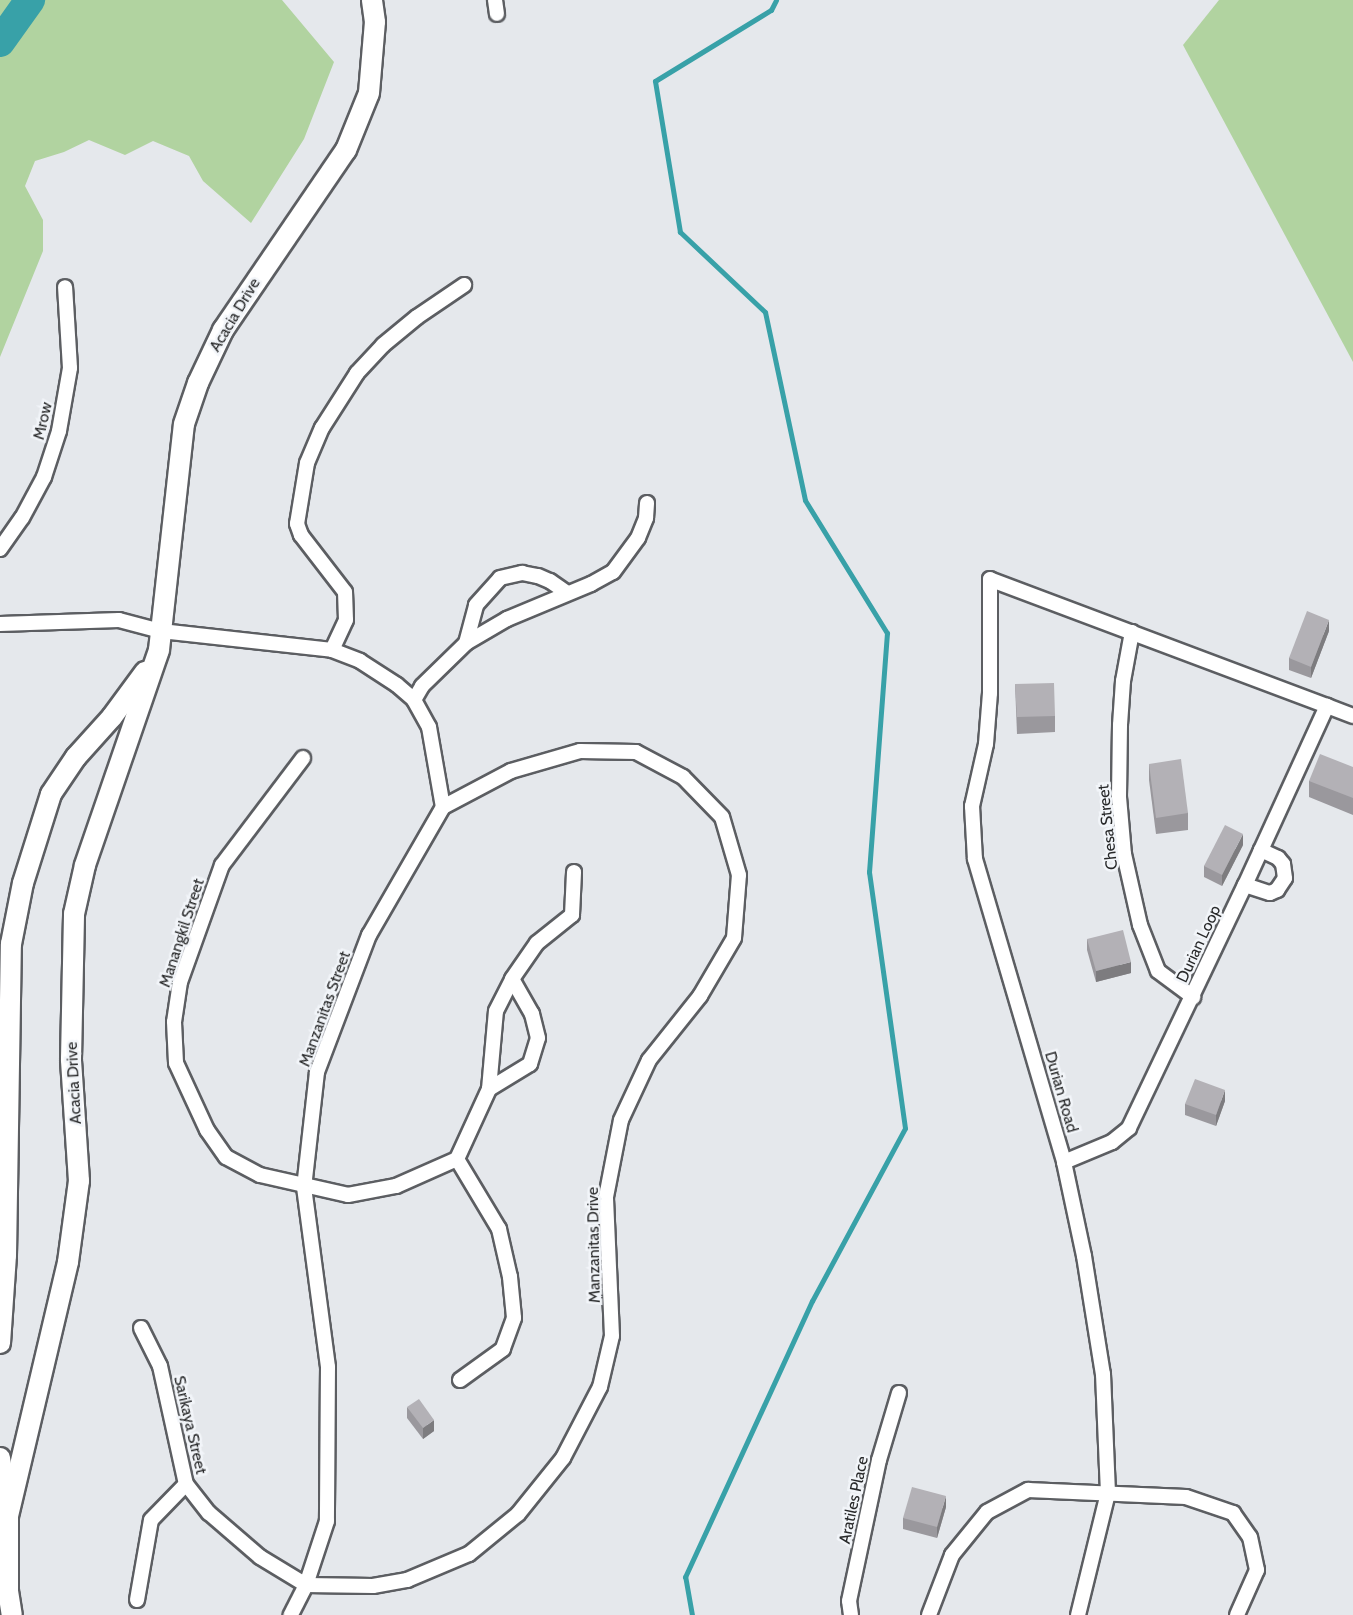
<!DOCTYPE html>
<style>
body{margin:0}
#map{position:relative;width:1353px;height:1615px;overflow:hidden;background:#e5e8ec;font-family:Cabin,sans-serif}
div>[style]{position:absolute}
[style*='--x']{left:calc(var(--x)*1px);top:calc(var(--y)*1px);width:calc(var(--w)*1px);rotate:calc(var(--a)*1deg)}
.green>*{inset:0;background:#b1d3a0}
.stream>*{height:5px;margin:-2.5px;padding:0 2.5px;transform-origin:2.5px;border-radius:2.5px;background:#38a1a8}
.river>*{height:30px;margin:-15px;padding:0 15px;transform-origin:15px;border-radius:15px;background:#38a1a8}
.roads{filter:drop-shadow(2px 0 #5c5e62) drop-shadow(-2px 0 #5c5e62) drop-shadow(0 2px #5c5e62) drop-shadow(0 -2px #5c5e62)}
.street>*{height:14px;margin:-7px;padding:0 7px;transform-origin:7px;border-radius:7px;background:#fff}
.secondary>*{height:20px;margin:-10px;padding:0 10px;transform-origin:10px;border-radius:10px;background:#fff}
.wall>*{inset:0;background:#9a989d}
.shaded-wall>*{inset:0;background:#7d7c7f}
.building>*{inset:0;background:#b3b1b6}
span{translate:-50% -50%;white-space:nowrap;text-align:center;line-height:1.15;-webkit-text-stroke:5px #f2f5f9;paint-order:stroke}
.street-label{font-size:16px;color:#28292a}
</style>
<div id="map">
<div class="green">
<i style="clip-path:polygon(0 0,282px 0,334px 62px,304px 139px,251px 223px,203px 181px,189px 156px,153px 141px,125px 155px,89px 140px,64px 152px,35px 161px,25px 186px,43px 220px,43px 251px,0 357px)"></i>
<i style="clip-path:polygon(1219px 0,1353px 0,1353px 362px,1183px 45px)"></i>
</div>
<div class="stream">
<i style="--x:692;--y:1615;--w:39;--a:-100"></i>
<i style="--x:685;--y:1577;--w:304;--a:-65.3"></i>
<i style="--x:812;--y:1301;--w:196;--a:-61.7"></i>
<i style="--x:905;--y:1128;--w:259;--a:-98"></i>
<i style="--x:869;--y:872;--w:240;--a:-85.7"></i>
<i style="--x:887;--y:633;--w:156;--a:-121.7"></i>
<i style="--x:805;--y:500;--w:192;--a:-102"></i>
<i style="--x:765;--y:312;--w:117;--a:-136.7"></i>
<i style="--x:680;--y:232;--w:153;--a:-99.4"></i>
<i style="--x:655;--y:81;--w:136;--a:-31.5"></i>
<i style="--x:771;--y:10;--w:11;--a:-63"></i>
</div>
<div class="river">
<i style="--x:0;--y:42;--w:52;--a:-54.5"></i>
</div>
<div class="roads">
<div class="street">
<i style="--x:495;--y:0;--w:14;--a:82"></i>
<i style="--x:0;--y:549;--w:38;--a:-55"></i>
<i style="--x:22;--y:518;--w:47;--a:-61.8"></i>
<i style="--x:44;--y:477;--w:48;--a:-71.9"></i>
<i style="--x:59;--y:431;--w:64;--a:-80.1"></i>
<i style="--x:70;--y:368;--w:81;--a:-93.5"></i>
<i style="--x:0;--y:624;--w:119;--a:-1.9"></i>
<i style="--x:119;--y:620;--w:43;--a:14.7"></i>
<i style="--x:161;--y:631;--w:172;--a:6.3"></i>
<i style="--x:332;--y:650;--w:30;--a:21"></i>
<i style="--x:360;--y:661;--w:44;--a:33"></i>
<i style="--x:397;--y:685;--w:23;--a:41"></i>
<i style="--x:414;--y:700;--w:31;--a:61"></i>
<i style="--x:429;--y:727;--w:81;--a:80.1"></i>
<i style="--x:443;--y:807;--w:148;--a:120"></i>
<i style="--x:369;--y:935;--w:147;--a:110.8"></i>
<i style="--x:317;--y:1072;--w:116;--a:96.4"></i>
<i style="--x:304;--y:1187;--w:182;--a:82.4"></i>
<i style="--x:328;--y:1367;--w:154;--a:90.4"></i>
<i style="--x:327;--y:1521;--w:67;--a:108.2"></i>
<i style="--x:306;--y:1585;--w:34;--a:117"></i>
<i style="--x:1132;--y:632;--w:50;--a:100.4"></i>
<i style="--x:1123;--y:681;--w:44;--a:93.9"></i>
<i style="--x:1120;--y:725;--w:72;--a:90.8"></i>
<i style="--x:1119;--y:797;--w:57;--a:85"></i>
<i style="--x:1124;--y:854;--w:73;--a:77.3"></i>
<i style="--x:1140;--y:925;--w:49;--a:68.6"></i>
<i style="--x:1158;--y:971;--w:44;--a:36.6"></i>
<i style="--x:466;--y:643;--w:39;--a:-75"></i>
<i style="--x:476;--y:605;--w:36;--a:-48"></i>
<i style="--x:500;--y:578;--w:23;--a:-13"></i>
<i style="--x:522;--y:573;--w:16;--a:11"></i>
<i style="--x:538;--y:576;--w:13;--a:23"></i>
<i style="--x:550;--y:581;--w:21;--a:35"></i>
<i style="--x:332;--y:650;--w:33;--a:-65"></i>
<i style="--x:346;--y:620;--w:28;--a:-92"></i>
<i style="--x:345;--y:592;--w:72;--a:-127.7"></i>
<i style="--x:301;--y:535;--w:12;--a:-110"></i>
<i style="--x:297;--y:524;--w:62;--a:-80.7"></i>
<i style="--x:307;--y:463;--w:38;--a:-67"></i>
<i style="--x:322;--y:428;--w:65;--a:-57.5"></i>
<i style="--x:357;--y:373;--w:38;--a:-47"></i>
<i style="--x:383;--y:345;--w:44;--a:-39.5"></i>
<i style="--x:417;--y:317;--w:57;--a:-34.2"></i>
<i style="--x:414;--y:700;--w:16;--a:-60"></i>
<i style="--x:422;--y:686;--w:62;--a:-44.3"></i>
<i style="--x:466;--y:643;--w:48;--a:-30.3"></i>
<i style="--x:507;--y:619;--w:91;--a:-22.6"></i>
<i style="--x:591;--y:584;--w:25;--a:-29"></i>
<i style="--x:613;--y:572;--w:42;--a:-53.7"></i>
<i style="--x:638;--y:538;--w:22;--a:-68"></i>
<i style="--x:646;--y:518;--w:15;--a:-86"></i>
<i style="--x:1327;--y:706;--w:28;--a:21"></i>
<i style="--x:303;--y:758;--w:134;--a:127.1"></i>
<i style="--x:222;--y:865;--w:124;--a:109.7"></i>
<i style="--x:180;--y:982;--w:40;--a:98.5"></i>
<i style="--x:174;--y:1022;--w:41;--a:87.2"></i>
<i style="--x:176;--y:1063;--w:74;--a:65.2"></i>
<i style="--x:207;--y:1130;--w:33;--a:55"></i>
<i style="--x:226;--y:1157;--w:38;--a:28"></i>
<i style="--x:260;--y:1175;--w:90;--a:12.8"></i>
<i style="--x:348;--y:1195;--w:49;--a:-10.6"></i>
<i style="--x:396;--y:1186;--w:67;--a:-23.9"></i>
<i style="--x:457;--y:1159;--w:77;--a:-65.4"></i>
<i style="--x:489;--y:1089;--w:78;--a:-84.9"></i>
<i style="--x:496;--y:1011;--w:36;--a:-63"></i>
<i style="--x:512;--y:979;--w:44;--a:-55.2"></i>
<i style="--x:537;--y:943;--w:45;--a:-38.7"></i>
<i style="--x:572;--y:915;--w:43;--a:-87.3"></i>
<i style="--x:1245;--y:885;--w:26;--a:18"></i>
<i style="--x:1270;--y:893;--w:8;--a:-23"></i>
<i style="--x:1277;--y:890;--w:14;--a:-56"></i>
<i style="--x:1285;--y:878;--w:14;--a:-98"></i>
<i style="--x:1283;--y:864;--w:8;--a:-130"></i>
<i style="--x:1278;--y:858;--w:19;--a:-155"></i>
<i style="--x:489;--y:1089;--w:48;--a:-31.4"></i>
<i style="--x:530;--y:1064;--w:27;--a:-73"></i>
<i style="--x:538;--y:1038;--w:25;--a:-104"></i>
<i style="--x:532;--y:1014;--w:40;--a:-119.7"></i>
<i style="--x:457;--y:1159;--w:82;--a:59"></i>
<i style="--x:499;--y:1229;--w:49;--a:77.1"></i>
<i style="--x:510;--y:1277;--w:41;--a:84.4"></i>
<i style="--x:514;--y:1318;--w:33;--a:110"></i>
<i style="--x:503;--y:1349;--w:53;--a:144.2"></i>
<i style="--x:1064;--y:1162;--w:52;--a:-22.6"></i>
<i style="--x:1112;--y:1142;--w:22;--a:-39"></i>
<i style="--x:1129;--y:1128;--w:269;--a:-64.5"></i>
<i style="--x:1245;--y:885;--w:197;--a:-65.4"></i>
<i style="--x:1327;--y:706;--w:360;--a:-159.4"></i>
<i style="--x:990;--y:579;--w:114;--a:90"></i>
<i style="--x:990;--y:693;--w:51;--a:94.5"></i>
<i style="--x:986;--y:744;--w:64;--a:102.7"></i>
<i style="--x:972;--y:806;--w:53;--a:86.8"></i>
<i style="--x:975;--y:859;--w:316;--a:73.6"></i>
<i style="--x:1064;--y:1162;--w:96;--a:78"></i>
<i style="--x:1084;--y:1256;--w:120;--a:80.9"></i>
<i style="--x:1103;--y:1374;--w:119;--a:87.6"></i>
<i style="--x:1108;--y:1493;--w:126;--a:103.8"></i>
<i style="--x:141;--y:1328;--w:42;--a:63.4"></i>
<i style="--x:160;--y:1366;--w:121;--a:77.6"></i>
<i style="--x:186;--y:1484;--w:37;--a:52"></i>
<i style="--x:209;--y:1513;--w:67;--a:40.8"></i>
<i style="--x:260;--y:1557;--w:54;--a:31.3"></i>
<i style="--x:306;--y:1585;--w:67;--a:0.9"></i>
<i style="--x:373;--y:1586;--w:35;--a:-10"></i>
<i style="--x:407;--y:1580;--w:67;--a:-22.8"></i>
<i style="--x:469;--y:1554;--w:63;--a:-39.2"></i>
<i style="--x:518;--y:1514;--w:72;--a:-51.2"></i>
<i style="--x:563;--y:1458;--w:80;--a:-62.5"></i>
<i style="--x:600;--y:1387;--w:52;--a:-76.8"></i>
<i style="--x:612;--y:1336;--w:139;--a:-92.5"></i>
<i style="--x:606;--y:1197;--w:78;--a:-79"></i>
<i style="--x:621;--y:1120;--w:66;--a:-65"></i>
<i style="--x:649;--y:1060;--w:82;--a:-51.4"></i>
<i style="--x:700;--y:996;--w:67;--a:-59.6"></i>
<i style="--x:734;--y:938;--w:63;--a:-85.5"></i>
<i style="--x:739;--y:875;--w:60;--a:-106.3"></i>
<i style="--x:722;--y:817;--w:56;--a:-134.3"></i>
<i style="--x:683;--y:777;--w:53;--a:-152"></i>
<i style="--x:636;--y:752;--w:56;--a:-179"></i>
<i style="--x:580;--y:751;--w:72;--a:163.8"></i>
<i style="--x:511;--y:771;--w:77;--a:152.1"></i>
<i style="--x:137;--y:1600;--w:81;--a:-80.1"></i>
<i style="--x:151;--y:1520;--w:50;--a:-45.8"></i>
<i style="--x:851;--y:1615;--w:14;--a:-98"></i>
<i style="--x:849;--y:1601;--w:144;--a:-78"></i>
<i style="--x:879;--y:1460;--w:70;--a:-73.4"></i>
<i style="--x:929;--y:1615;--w:64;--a:-69"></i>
<i style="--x:952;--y:1555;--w:55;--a:-50.9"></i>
<i style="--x:987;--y:1512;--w:47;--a:-28.2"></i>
<i style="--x:1028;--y:1490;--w:158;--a:2.5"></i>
<i style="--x:1186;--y:1497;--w:50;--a:18.8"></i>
<i style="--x:1233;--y:1513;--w:29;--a:55"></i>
<i style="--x:1250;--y:1537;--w:34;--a:78"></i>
<i style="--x:1257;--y:1570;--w:49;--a:114"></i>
</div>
<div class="secondary">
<i style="--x:0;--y:1343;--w:88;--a:-86.1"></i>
<i style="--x:6;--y:1255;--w:311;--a:-89.1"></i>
<i style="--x:11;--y:944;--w:62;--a:-78.9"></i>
<i style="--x:23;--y:883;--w:93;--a:-72.5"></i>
<i style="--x:51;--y:794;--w:45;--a:-56"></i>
<i style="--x:76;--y:757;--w:54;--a:-48"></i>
<i style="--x:112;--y:717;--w:56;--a:-53.7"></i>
<i style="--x:0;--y:1458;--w:59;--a:82.1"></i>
<i style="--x:8;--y:1516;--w:75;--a:90"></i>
<i style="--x:8;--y:1591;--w:24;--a:81"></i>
<i style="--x:8;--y:1516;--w:261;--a:-76.7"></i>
<i style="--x:68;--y:1262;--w:82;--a:-82.3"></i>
<i style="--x:79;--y:1181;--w:122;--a:-93.8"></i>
<i style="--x:71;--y:1059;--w:145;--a:-88.8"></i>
<i style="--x:74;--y:914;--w:50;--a:-77.3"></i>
<i style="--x:85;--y:865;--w:227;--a:-71"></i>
<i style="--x:159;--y:650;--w:227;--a:-83.7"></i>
<i style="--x:184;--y:424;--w:43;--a:-71.1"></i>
<i style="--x:198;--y:383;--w:59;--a:-64.7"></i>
<i style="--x:223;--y:330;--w:218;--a:-55.7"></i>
<i style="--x:346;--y:150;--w:61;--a:-68"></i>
<i style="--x:369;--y:93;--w:71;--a:-85.2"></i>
<i style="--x:375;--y:22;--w:22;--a:-98"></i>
</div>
</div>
<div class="wall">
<i style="clip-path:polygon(1329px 631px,1311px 678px,1289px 670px,1289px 658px)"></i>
<i style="clip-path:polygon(1015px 684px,1055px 716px,1055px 732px,1017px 734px)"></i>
<i style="clip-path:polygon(1149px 764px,1188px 813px,1188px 830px,1156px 834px,1149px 780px)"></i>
<i style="clip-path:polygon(1353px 767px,1353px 815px,1309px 797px,1309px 781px)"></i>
<i style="clip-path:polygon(1243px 845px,1222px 886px,1204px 877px,1204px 866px)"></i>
<i style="clip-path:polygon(1087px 939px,1131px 973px,1096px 982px,1087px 950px)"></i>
<i style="clip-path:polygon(1225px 1101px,1216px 1126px,1185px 1115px,1185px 1104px)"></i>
<i style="clip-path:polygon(407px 1407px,434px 1431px,423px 1439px,407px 1418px)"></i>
<i style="clip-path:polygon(946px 1507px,937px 1538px,903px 1529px,903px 1518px)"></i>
</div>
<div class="shaded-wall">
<i style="clip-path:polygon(1329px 620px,1329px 631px,1311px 678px,1311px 667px)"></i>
<i style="clip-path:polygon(1243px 834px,1243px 845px,1222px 886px,1222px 875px)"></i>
<i style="clip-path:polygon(1131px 962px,1131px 973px,1096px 982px,1096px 971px)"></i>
<i style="clip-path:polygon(1225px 1090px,1225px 1101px,1216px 1126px,1216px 1115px)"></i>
<i style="clip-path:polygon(434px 1420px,434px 1431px,423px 1439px,423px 1428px)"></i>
<i style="clip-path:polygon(946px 1496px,946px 1507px,937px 1538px,937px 1527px)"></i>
</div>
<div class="building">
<i style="clip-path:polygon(1307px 611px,1329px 620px,1311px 667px,1289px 658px)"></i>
<i style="clip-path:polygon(1054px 683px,1055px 716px,1017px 717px,1015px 684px)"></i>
<i style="clip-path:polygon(1320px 754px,1353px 767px,1353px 798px,1309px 781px)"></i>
<i style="clip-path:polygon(1181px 759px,1188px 813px,1156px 818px,1149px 764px)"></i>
<i style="clip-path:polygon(1225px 825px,1243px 834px,1222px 875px,1204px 866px)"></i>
<i style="clip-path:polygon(1123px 930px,1131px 962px,1096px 971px,1087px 939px)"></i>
<i style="clip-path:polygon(1195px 1079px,1225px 1090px,1216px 1115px,1185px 1104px)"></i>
<i style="clip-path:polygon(419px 1399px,434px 1420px,423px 1428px,407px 1407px)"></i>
<i style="clip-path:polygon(912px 1487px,946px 1496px,937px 1527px,903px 1518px)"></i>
</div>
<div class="street-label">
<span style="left:235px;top:315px;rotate:-59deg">Acacia Drive</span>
<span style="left:43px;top:421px;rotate:-77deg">Mrow</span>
<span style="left:1108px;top:827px;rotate:-96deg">Chesa Street</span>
<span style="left:182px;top:933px;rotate:-72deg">Manangkil Street</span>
<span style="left:1199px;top:944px;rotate:-65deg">Durian Loop</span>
<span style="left:325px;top:1009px;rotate:-70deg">Manzanitas Street</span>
<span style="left:74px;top:1083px;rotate:-93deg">Acacia Drive</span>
<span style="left:1061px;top:1092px;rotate:74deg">Durian Road</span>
<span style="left:594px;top:1245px;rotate:-91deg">Manzanitas Drive</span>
<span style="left:190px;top:1425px;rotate:77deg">Sarikaya Street</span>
<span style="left:854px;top:1500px;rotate:-78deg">Aratiles Place</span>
</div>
</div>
